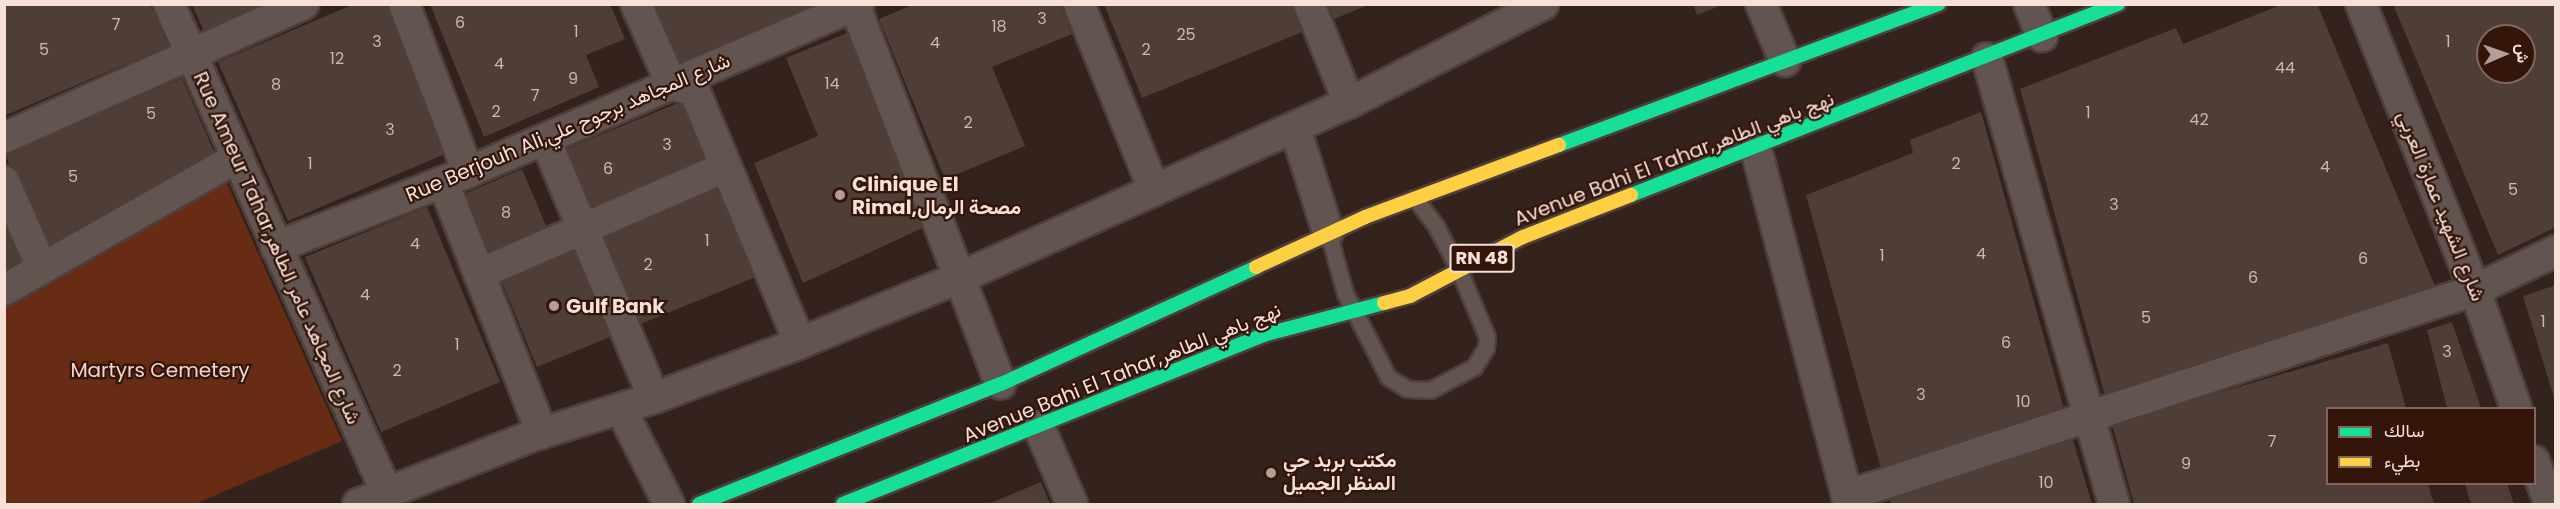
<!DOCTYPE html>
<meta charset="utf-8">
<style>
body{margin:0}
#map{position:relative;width:2560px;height:509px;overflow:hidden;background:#34231d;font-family:Poppins,Vazirmatn,sans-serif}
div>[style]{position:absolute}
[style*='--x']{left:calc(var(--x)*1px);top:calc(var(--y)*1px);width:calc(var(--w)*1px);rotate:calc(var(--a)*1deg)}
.green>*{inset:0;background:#682b13}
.building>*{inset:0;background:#4e3e36}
.roads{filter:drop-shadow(2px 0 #4f3f3b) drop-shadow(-2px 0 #4f3f3b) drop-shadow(0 2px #4f3f3b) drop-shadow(0 -2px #4f3f3b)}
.lane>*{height:15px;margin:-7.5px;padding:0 7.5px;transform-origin:7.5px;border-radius:7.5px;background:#625450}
.street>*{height:30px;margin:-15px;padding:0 15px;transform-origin:15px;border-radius:15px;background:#625450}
.fast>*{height:14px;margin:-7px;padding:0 7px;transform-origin:7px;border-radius:7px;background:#16e098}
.slow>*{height:14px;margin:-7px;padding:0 7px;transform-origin:7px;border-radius:7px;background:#ffcf43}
.dots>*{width:16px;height:16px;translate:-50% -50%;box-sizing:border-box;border:3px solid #33150a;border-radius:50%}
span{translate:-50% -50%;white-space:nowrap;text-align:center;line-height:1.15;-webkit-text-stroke:4.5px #33150a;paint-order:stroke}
.number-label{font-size:16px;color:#ccb8b0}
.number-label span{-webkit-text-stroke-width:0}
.shield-label span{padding:2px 4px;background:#33150a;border:2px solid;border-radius:4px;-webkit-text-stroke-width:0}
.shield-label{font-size:18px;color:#f6e0d8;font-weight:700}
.street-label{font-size:20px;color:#f6e0d8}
.poi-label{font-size:20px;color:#f6e0d8;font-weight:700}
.left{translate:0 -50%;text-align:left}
.park-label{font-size:20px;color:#f5d4c9}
.frame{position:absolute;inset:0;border:6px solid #f6e0d8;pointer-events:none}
.legend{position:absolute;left:2326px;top:407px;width:210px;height:78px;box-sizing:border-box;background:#33150a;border:2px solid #81665c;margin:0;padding:8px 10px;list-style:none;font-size:18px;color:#f6e0d8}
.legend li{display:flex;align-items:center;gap:12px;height:30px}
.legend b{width:30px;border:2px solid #81665c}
.north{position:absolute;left:2476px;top:24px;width:60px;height:60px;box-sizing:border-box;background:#33150a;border:2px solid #81665c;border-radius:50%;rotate:88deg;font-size:16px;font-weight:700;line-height:24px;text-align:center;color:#f6e0d8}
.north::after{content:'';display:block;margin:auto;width:21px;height:27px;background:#b29e97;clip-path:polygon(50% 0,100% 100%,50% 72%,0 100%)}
</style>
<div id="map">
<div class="green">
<i style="clip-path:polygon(224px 177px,342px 441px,195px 504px,5px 504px,4px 305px)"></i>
</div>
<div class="building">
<i style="clip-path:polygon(4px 4px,150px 4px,168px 46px,4px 116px)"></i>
<i style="clip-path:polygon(192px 4px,265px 4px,204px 31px)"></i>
<i style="clip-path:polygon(354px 4px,386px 4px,447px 153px,288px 221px,218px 62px)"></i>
<i style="clip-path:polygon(430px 4px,610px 4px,625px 39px,586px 55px,599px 87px,484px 137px)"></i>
<i style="clip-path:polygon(654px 4px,825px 4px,825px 5px,679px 65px)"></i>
<i style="clip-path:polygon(915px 4px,1060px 4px,1072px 34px,992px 67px,1025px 146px,945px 179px,879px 19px)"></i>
<i style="clip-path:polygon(1104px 4px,1291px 4px,1302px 32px,1142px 98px)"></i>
<i style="clip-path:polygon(1328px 4px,1368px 4px,1368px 5px,1334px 19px)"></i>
<i style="clip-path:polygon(1693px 4px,1722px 4px,1722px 5px,1697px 15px)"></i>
<i style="clip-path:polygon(2283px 4px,2317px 4px,2437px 291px,2106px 399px,2020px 89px,2176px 28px,2183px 44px)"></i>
<i style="clip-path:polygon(evenodd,2393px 4px,2556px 4px,2556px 227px,2498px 255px,2393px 4px,2488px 36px,2524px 36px,2524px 72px,2488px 72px,2488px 36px)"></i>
<i style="clip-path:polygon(847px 33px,927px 226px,803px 283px,754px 163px,818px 136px,786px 58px)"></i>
<i style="clip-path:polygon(182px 78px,215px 154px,46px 251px,5px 154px)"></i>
<i style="clip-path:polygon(683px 101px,710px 164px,592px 213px,566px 149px)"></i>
<i style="clip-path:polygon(1981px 112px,2065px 413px,1882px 472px,1806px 195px,1913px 153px,1910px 140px)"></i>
<i style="clip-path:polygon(522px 169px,549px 233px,490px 258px,464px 194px)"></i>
<i style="clip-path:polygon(716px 180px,756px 277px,638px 325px,599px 229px)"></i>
<i style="clip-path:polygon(427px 207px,500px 382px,381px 432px,305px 257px)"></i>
<i style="clip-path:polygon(4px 214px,26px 262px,4px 274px)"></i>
<i style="clip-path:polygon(572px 245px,610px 337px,537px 367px,499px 275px)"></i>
<i style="clip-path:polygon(2556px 285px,2556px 401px,2555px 401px,2523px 296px)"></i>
<i style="clip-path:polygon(2452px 322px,2470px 375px,2481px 408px,2447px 408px,2427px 330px)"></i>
<i style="clip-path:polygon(2388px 343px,2406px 408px,2328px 408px,2328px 484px,2428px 484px,2434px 504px,2134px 504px,2112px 424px)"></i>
<i style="clip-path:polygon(2072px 437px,2092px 504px,1891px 504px,1889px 497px)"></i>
<i style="clip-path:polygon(1041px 482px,1050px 504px,988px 504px)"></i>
<i style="clip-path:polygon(2465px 484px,2507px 484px,2514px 504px,2471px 504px)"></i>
</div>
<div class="roads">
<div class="lane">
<i style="--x:1328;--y:232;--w:63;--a:74.4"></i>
<i style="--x:1345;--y:293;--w:94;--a:62.9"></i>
<i style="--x:1388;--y:377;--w:22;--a:32"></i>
<i style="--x:1407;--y:389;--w:23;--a:2"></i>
<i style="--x:1430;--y:390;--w:50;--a:-27.6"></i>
<i style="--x:1474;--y:367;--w:22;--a:-58"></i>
<i style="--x:1486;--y:348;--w:11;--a:-85"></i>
<i style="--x:1487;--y:337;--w:73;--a:-112.7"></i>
<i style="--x:1459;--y:270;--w:50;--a:-117.6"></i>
<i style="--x:1436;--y:226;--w:35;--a:-127"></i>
</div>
<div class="street">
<i style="--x:169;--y:4;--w:533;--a:65.98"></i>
<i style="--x:404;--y:4;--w:180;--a:69.1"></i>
<i style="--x:636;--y:4;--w:89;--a:66"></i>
<i style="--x:672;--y:85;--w:23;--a:13"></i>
<i style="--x:694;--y:90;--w:274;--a:67.3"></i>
<i style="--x:854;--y:4;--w:407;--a:68.9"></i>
<i style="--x:1079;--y:4;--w:201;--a:68"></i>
<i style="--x:1309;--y:4;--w:107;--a:68"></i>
<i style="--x:1761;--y:4;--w:62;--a:67.2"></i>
<i style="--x:2029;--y:4;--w:35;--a:68"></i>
<i style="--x:2361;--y:4;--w:308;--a:68.3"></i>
<i style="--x:2475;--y:290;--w:125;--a:70.8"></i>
<i style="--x:1987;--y:58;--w:464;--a:74.1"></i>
<i style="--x:1295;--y:128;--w:109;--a:72.4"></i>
<i style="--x:4;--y:138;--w:328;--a:-24.1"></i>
<i style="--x:545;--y:139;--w:281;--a:67.2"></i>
<i style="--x:1756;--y:149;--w:367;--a:75.3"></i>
<i style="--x:4;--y:181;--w:95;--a:66.4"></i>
<i style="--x:443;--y:182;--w:270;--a:68.5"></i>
<i style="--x:276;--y:247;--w:206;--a:-21.3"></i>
<i style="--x:468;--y:172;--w:426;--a:-23.3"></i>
<i style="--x:479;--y:274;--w:268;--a:-23.5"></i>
<i style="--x:4;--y:290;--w:269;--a:-29.6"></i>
<i style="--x:621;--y:409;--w:106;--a:63.2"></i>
<i style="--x:1039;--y:427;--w:84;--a:66.8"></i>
<i style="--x:2534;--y:461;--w:46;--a:69.6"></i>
<i style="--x:1847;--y:496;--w:661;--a:-18.16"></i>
<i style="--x:2475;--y:290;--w:90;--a:-25.7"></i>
<i style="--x:358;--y:504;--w:190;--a:-21.3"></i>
<i style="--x:535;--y:435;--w:125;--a:-17.3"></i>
<i style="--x:654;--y:398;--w:156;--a:-20.6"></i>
<i style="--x:800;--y:343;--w:174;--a:-22.3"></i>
<i style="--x:961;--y:277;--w:425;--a:-24.2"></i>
<i style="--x:1349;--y:103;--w:218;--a:-27"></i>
</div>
<div class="fast">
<i style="--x:1559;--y:145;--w:405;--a:-20.4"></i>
<i style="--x:1631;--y:195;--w:523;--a:-21.41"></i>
<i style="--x:699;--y:504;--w:325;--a:-21.7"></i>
<i style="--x:1001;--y:384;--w:281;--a:-24.6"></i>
<i style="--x:843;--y:504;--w:453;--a:-21.9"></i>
<i style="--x:1263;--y:335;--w:125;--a:-14.8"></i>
</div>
<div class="slow">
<i style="--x:1256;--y:267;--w:120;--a:-24.6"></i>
<i style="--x:1365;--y:217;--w:207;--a:-20.4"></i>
<i style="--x:1384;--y:303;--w:27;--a:-15"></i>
<i style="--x:1410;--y:296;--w:127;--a:-27.6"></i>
<i style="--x:1523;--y:237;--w:116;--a:-21.3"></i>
</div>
</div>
<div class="dots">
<i style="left:840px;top:195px;background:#b29e97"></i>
<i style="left:554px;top:306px;background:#b29e97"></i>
<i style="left:1271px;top:473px;background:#b29e97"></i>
</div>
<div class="number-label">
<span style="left:1042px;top:19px">3</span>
<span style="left:460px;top:23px">6</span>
<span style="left:116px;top:25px">7</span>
<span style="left:999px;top:27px">18</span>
<span style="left:576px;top:32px">1</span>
<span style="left:1186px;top:35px">25</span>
<span style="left:377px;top:42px">3</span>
<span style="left:2448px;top:42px">1</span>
<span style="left:935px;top:43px">4</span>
<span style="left:44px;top:50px">5</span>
<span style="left:1146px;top:50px">2</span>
<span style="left:337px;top:59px">12</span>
<span style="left:499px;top:64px">4</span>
<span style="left:2285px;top:68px">44</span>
<span style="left:573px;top:79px">9</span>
<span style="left:832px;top:84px">14</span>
<span style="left:276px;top:85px">8</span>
<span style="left:535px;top:96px">7</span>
<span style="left:496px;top:112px">2</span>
<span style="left:2088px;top:113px">1</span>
<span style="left:151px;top:114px">5</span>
<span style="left:2199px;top:120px">42</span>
<span style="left:968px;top:123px">2</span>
<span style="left:390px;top:130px">3</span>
<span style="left:667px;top:145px">3</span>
<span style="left:310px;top:164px">1</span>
<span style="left:1956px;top:164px">2</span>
<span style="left:2325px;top:167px">4</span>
<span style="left:608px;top:169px">6</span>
<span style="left:73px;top:177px">5</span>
<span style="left:2513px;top:190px">5</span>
<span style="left:2114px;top:205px">3</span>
<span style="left:506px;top:213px">8</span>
<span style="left:707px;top:241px">1</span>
<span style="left:415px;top:244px">4</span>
<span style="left:1981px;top:254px">4</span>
<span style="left:1882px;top:256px">1</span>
<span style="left:2363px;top:259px">6</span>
<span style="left:648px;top:265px">2</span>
<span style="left:2253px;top:278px">6</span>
<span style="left:365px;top:295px">4</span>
<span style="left:2146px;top:318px">5</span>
<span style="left:2543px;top:322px">1</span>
<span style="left:2006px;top:343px">6</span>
<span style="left:457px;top:345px">1</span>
<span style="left:2447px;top:352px">3</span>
<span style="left:397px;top:371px">2</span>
<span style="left:1921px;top:395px">3</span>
<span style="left:2023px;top:402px">10</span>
<span style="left:2272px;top:442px">7</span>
<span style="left:2186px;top:464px">9</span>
<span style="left:2046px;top:483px">10</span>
</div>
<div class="shield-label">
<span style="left:1482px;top:258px">RN 48</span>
</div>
<div class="street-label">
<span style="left:568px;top:128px;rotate:-23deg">Rue Berjouh Ali,شارع المجاهد برجوح علي</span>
<span style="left:1674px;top:159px;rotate:-21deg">Avenue Bahi El Tahar,نهج باهي الطاهر</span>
<span style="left:2441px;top:206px;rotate:68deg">شارع الشهيد عمارة العربي</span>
<span style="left:277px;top:248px;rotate:66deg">Rue Ameur Tahar,شارع المجاهد عامر الطاهر</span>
<span style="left:1122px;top:373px;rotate:-22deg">Avenue Bahi El Tahar,نهج باهي الطاهر</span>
</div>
<div class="poi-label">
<span class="left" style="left:852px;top:196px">Clinique El<br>Rimal,مصحة الرمال</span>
<span class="left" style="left:566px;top:306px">Gulf Bank</span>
<span class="left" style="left:1283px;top:472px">مكتب بريد حي<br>المنظر الجميل</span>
</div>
<div class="park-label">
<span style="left:160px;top:370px">Martyrs Cemetery</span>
</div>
<div class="frame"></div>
<ul class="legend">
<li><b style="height:8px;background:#16e098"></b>سالك</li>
<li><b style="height:8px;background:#ffcf43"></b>بطيء</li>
</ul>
<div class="north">ش</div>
</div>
